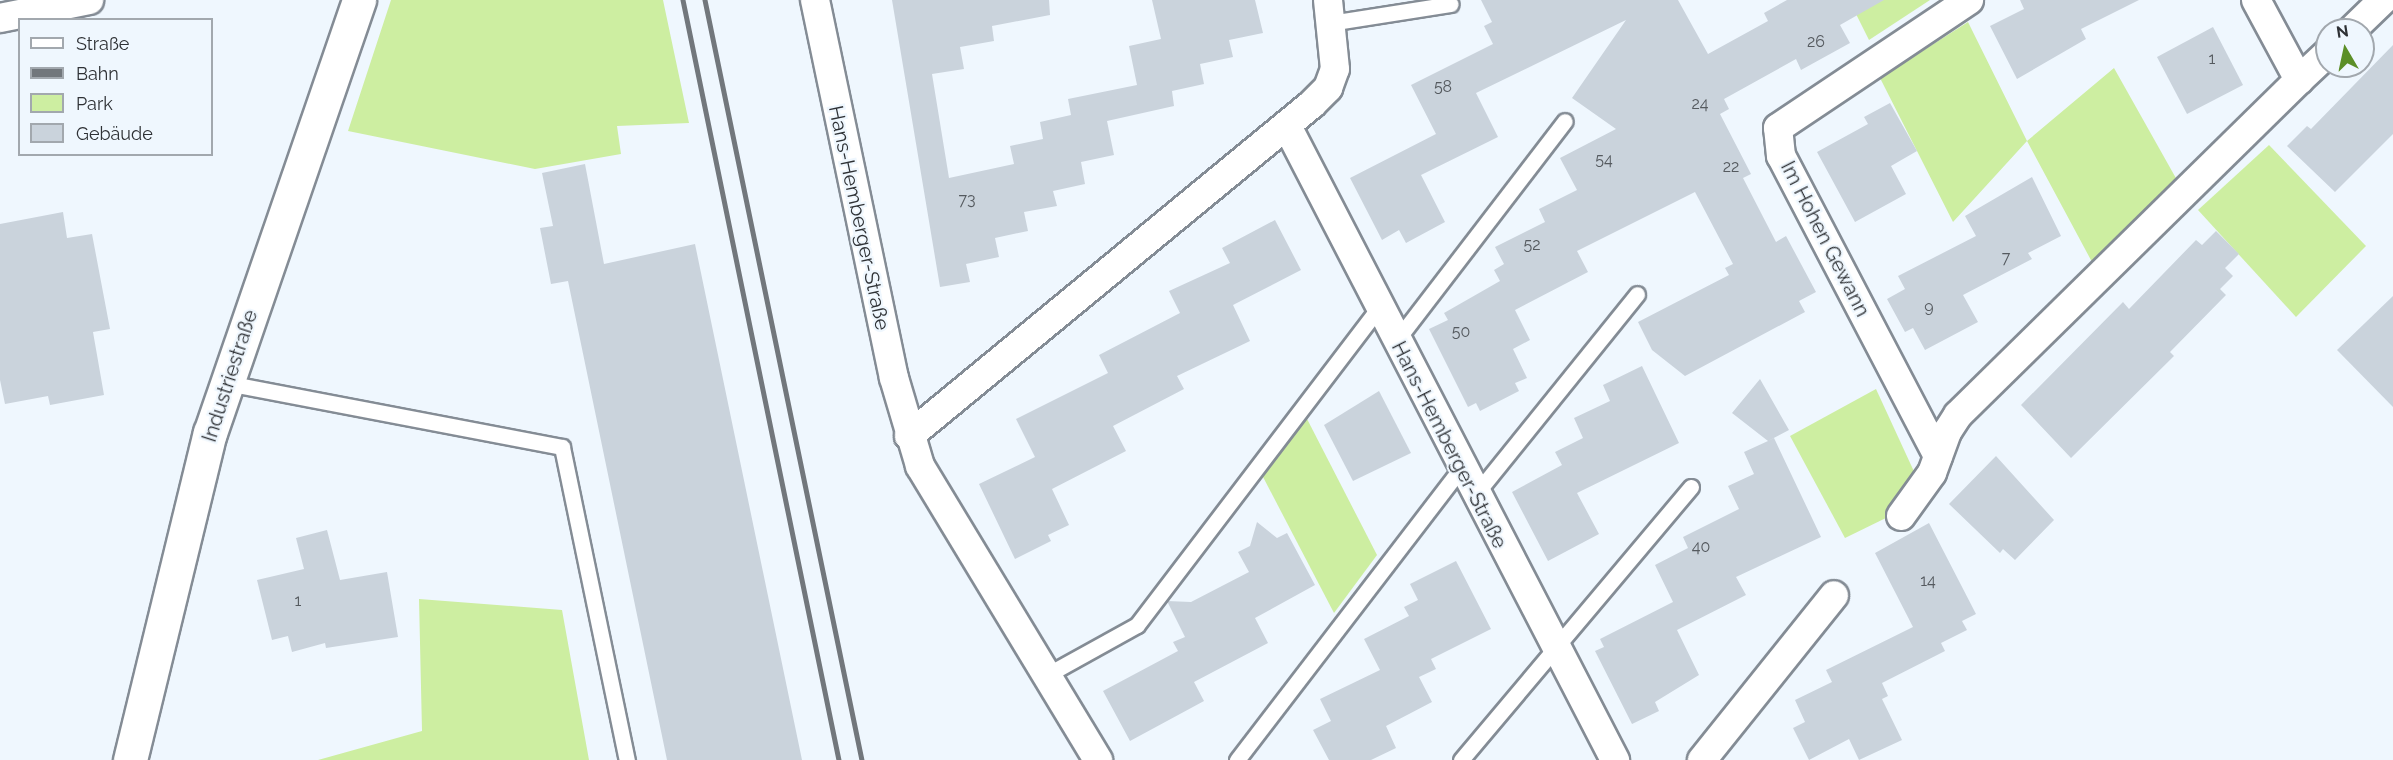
<!DOCTYPE html>
<meta charset="utf-8">
<style>
body{margin:0}
#map{position:relative;width:2393px;height:760px;overflow:hidden;background:#eff7fe;font-family:Raleway,sans-serif}
div>[style]{position:absolute}
[style*='--x']{left:calc(var(--x)*1px);top:calc(var(--y)*1px);width:calc(var(--w)*1px);rotate:calc(var(--a)*1deg)}
.green>*{inset:0;background:#cdeea1}
.building>*{inset:0;background:#cad3dc}
.roads{filter:drop-shadow(2px 0 #848c95) drop-shadow(-2px 0 #848c95) drop-shadow(0 2px #848c95) drop-shadow(0 -2px #848c95)}
.lane>*{height:15px;margin:-7.5px;padding:0 7.5px;transform-origin:7.5px;border-radius:7.5px;background:#fff}
.street>*{height:28px;margin:-14px;padding:0 14px;transform-origin:14px;border-radius:14px;background:#fff}
.secondary>*{height:33px;margin:-16.5px;padding:0 16.5px;transform-origin:16.5px;border-radius:16.5px;background:#fff}
.rail>*{height:4.5px;margin:-2.25px;padding:0 2.25px;transform-origin:2.25px;border-radius:2.25px;background:#72777c}
span{translate:-50% -50%;white-space:nowrap;text-align:center;line-height:1.15;-webkit-text-stroke:4.5px #eff7fe;paint-order:stroke}
.number-label{font-size:16px;color:#555a5f}
.number-label span{-webkit-text-stroke-width:0}
.street-label{font-size:20px;color:#2e3135}
.legend{position:absolute;left:18px;top:18px;width:195px;height:138px;box-sizing:border-box;background:#eff7fe;border:2px solid #a2a8ae;margin:0;padding:8px 10px;list-style:none;font-size:18px;color:#2e3135}
.legend li{display:flex;align-items:center;gap:12px;height:30px}
.legend b{width:30px;border:2px solid #a2a8ae}
.north{position:absolute;left:2315px;top:18px;width:60px;height:60px;box-sizing:border-box;background:#eff7fe;border:2px solid #a2a8ae;border-radius:50%;rotate:351deg;font-size:16px;font-weight:700;line-height:24px;text-align:center;color:#2e3135}
.north::after{content:'';display:block;margin:auto;width:21px;height:27px;background:#5c8f27;clip-path:polygon(50% 0,100% 100%,50% 72%,0 100%)}
</style>
<div id="map">
<div class="green">
<i style="clip-path:polygon(391px 0,663px 0,689px 123px,617px 126px,621px 154px,535px 169px,348px 131px)"></i>
<i style="clip-path:polygon(1849px 0,1930px 0,1869px 40px)"></i>
<i style="clip-path:polygon(1968px 22px,2027px 141px,2114px 68px,2177px 180px,2092px 262px,2027px 141px,1953px 222px,1880px 78px)"></i>
<i style="clip-path:polygon(2269px 145px,2366px 246px,2296px 317px,2198px 210px)"></i>
<i style="clip-path:polygon(1876px 389px,1917px 478px,1890px 516px,1845px 538px,1790px 436px)"></i>
<i style="clip-path:polygon(1305px 415px,1377px 555px,1334px 613px,1262px 475px)"></i>
<i style="clip-path:polygon(419px 599px,562px 610px,589px 760px,318px 760px,422px 731px)"></i>
</div>
<div class="building">
<i style="clip-path:polygon(892px 0,1049px 0,1050px 15px,992px 26px,994px 41px,960px 47px,964px 69px,932px 74px,949px 178px,1014px 164px,1010px 146px,1043px 139px,1040px 122px,1071px 115px,1068px 99px,1137px 85px,1129px 46px,1161px 39px,1152px 0,1255px 0,1263px 33px,1229px 40px,1233px 57px,1200px 64px,1204px 84px,1172px 91px,1174px 106px,1107px 121px,1114px 155px,1081px 162px,1085px 184px,1053px 191px,1057px 206px,1024px 212px,1028px 231px,995px 238px,999px 257px,966px 264px,970px 282px,940px 287px)"></i>
<i style="clip-path:polygon(1481px 0,1678px 0,1708px 54px,1768px 21px,1764px 13px,1787px 0,1884px 0,1840px 25px,1850px 43px,1801px 70px,1796px 59px,1724px 99px,1729px 109px,1720px 114px,1751px 174px,1743px 178px,1776px 242px,1786px 236px,1816px 292px,1799px 301px,1805px 312px,1685px 376px,1652px 350px,1638px 322px,1729px 275px,1725px 268px,1733px 264px,1695px 192px,1577px 251px,1588px 272px,1515px 310px,1530px 340px,1513px 349px,1527px 378px,1515px 383px,1519px 391px,1480px 411px,1476px 403px,1468px 407px,1429px 329px,1448px 320px,1444px 313px,1500px 281px,1494px 270px,1504px 264px,1495px 247px,1545px 222px,1539px 209px,1577px 190px,1560px 158px,1616px 129px,1572px 98px,1626px 20px,1476px 93px,1498px 137px,1421px 175px,1445px 222px,1406px 243px,1399px 230px,1382px 240px,1350px 178px,1436px 134px,1411px 85px,1493px 44px,1484px 26px,1492px 22px)"></i>
<i style="clip-path:polygon(2020px 0,2139px 0,2081px 29px,2086px 39px,2017px 79px,1990px 26px,2024px 9px)"></i>
<i style="clip-path:polygon(2213px 27px,2243px 85px,2187px 114px,2157px 57px)"></i>
<i style="clip-path:polygon(2393px 45px,2393px 134px,2335px 192px,2287px 146px,2307px 126px,2311px 129px)"></i>
<i style="clip-path:polygon(1890px 103px,1917px 151px,1891px 166px,1906px 194px,1855px 222px,1817px 152px,1868px 124px,1864px 117px)"></i>
<i style="clip-path:polygon(585px 164px,604px 264px,695px 244px,802px 760px,667px 760px,568px 281px,551px 284px,540px 228px,553px 226px,542px 173px)"></i>
<i style="clip-path:polygon(2032px 177px,2061px 236px,2028px 253px,2032px 259px,1963px 295px,1978px 322px,1925px 350px,1913px 328px,1905px 332px,1887px 299px,1905px 289px,1898px 276px,1976px 236px,1965px 216px)"></i>
<i style="clip-path:polygon(63px 212px,67px 238px,92px 234px,110px 329px,93px 332px,104px 395px,50px 405px,48px 396px,5px 404px,0 380px,0 224px)"></i>
<i style="clip-path:polygon(1275px 220px,1301px 270px,1233px 305px,1250px 341px,1177px 376px,1184px 389px,1113px 426px,1126px 451px,1052px 489px,1069px 525px,1048px 535px,1051px 541px,1015px 559px,979px 484px,1035px 457px,1016px 419px,1108px 373px,1099px 355px,1180px 313px,1169px 291px,1230px 263px,1222px 248px)"></i>
<i style="clip-path:polygon(2216px 231px,2239px 254px,2225px 268px,2233px 276px,2220px 289px,2226px 295px,2170px 352px,2174px 356px,2071px 458px,2021px 405px,2123px 302px,2129px 309px,2196px 240px,2202px 245px)"></i>
<i style="clip-path:polygon(2393px 296px,2393px 407px,2337px 350px)"></i>
<i style="clip-path:polygon(1642px 366px,1679px 443px,1577px 493px,1599px 534px,1548px 561px,1512px 492px,1562px 465px,1555px 452px,1583px 438px,1574px 418px,1610px 401px,1603px 385px)"></i>
<i style="clip-path:polygon(1760px 379px,1789px 430px,1768px 441px,1774px 438px,1821px 537px,1736px 577px,1746px 595px,1677px 630px,1699px 675px,1655px 702px,1659px 711px,1632px 724px,1595px 651px,1604px 647px,1600px 639px,1673px 602px,1655px 565px,1688px 548px,1683px 537px,1739px 509px,1728px 486px,1754px 474px,1744px 452px,1768px 441px,1732px 413px)"></i>
<i style="clip-path:polygon(1379px 391px,1411px 453px,1353px 481px,1324px 425px)"></i>
<i style="clip-path:polygon(1996px 456px,2054px 520px,2015px 560px,2003px 549px,2000px 553px,1949px 504px)"></i>
<i style="clip-path:polygon(1257px 522px,1277px 538px,1287px 533px,1315px 585px,1255px 618px,1268px 643px,1194px 682px,1204px 701px,1130px 741px,1103px 691px,1178px 651px,1173px 642px,1185px 637px,1167px 601px,1191px 602px,1249px 572px,1238px 552px,1250px 546px)"></i>
<i style="clip-path:polygon(1929px 523px,1976px 614px,1962px 621px,1967px 630px,1941px 643px,1945px 651px,1882px 683px,1888px 696px,1882px 699px,1902px 740px,1859px 760px,1849px 739px,1809px 760px,1793px 728px,1805px 722px,1795px 700px,1832px 682px,1826px 670px,1913px 627px,1875px 553px)"></i>
<i style="clip-path:polygon(327px 530px,340px 580px,387px 572px,398px 637px,326px 648px,325px 643px,292px 652px,288px 636px,272px 640px,257px 580px,304px 569px,296px 538px)"></i>
<i style="clip-path:polygon(1456px 561px,1491px 629px,1431px 659px,1436px 669px,1419px 677px,1432px 702px,1386px 726px,1396px 748px,1371px 760px,1329px 760px,1313px 730px,1331px 721px,1320px 699px,1380px 670px,1364px 639px,1409px 616px,1404px 607px,1418px 600px,1410px 584px)"></i>
</div>
<div class="roads">
<div class="lane">
<i style="--x:1330;--y:23;--w:122;--a:-8.9"></i>
<i style="--x:1396;--y:341;--w:277;--a:-52.5"></i>
<i style="--x:227;--y:383;--w:341;--a:10.8"></i>
<i style="--x:562;--y:447;--w:320;--a:78.3"></i>
<i style="--x:1475;--y:495;--w:258;--a:-51.1"></i>
<i style="--x:1045;--y:676;--w:105;--a:-29"></i>
<i style="--x:1137;--y:625;--w:400;--a:-52.7"></i>
<i style="--x:1237;--y:760;--w:368;--a:-52.5"></i>
<i style="--x:1461;--y:760;--w:357;--a:-49.9"></i>
</div>
<div class="street">
<i style="--x:815;--y:0;--w:386;--a:78.2"></i>
<i style="--x:894;--y:378;--w:92;--a:73.5"></i>
<i style="--x:920;--y:466;--w:344;--a:58.8"></i>
<i style="--x:2256;--y:0;--w:91;--a:61.7"></i>
<i style="--x:2299;--y:80;--w:38;--a:-43"></i>
<i style="--x:0;--y:18;--w:91;--a:-11.4"></i>
<i style="--x:2352;--y:30;--w:43;--a:-44.1"></i>
<i style="--x:1288;--y:128;--w:712;--a:62.64"></i>
<i style="--x:909;--y:436;--w:522;--a:-39.48"></i>
<i style="--x:1312;--y:104;--w:23;--a:-45"></i>
<i style="--x:1328;--y:88;--w:20;--a:-70"></i>
<i style="--x:1335;--y:69;--w:69;--a:-95.8"></i>
<i style="--x:1938;--y:456;--w:339;--a:-117.6"></i>
<i style="--x:1781;--y:156;--w:28;--a:-96"></i>
<i style="--x:1778;--y:128;--w:230;--a:-33.8"></i>
<i style="--x:1901;--y:516;--w:53;--a:-54.2"></i>
<i style="--x:1932;--y:473;--w:44;--a:-69.9"></i>
<i style="--x:1947;--y:432;--w:20;--a:-57"></i>
<i style="--x:1958;--y:415;--w:478;--a:-44.5"></i>
<i style="--x:1702;--y:760;--w:211;--a:-51.3"></i>
</div>
<div class="secondary">
<i style="--x:130;--y:760;--w:337;--a:-76.3"></i>
<i style="--x:210;--y:433;--w:458;--a:-71"></i>
</div>
</div>
<div class="rail">
<i style="--x:683;--y:0;--w:776;--a:78.4"></i>
<i style="--x:705;--y:0;--w:776;--a:78.33"></i>
</div>
<div class="number-label">
<span style="left:1816px;top:42px">26</span>
<span style="left:2212px;top:59px">1</span>
<span style="left:1443px;top:87px">58</span>
<span style="left:1700px;top:104px">24</span>
<span style="left:1604px;top:160px">54</span>
<span style="left:1731px;top:167px">22</span>
<span style="left:967px;top:200px">73</span>
<span style="left:1532px;top:245px">52</span>
<span style="left:2006px;top:258px">7</span>
<span style="left:1929px;top:307px">9</span>
<span style="left:1461px;top:332px">50</span>
<span style="left:1701px;top:547px">40</span>
<span style="left:1928px;top:581px">14</span>
<span style="left:298px;top:601px">1</span>
</div>
<div class="street-label">
<span style="left:859px;top:218px;rotate:78deg">Hans-Hemberger-Straße</span>
<span style="left:1825px;top:239px;rotate:63deg">Im Hohen Gewann</span>
<span style="left:230px;top:376px;rotate:-72deg">Industriestraße</span>
<span style="left:1449px;top:445px;rotate:63deg">Hans-Hemberger-Straße</span>
</div>
<ul class="legend">
<li><b style="height:8px;background:#fff"></b>Straße</li>
<li><b style="height:8px;background:#72777c"></b>Bahn</li>
<li><b style="height:16px;background:#cdeea1"></b>Park</li>
<li><b style="height:16px;background:#cad3dc"></b>Gebäude</li>
</ul>
<div class="north">N</div>
</div>
